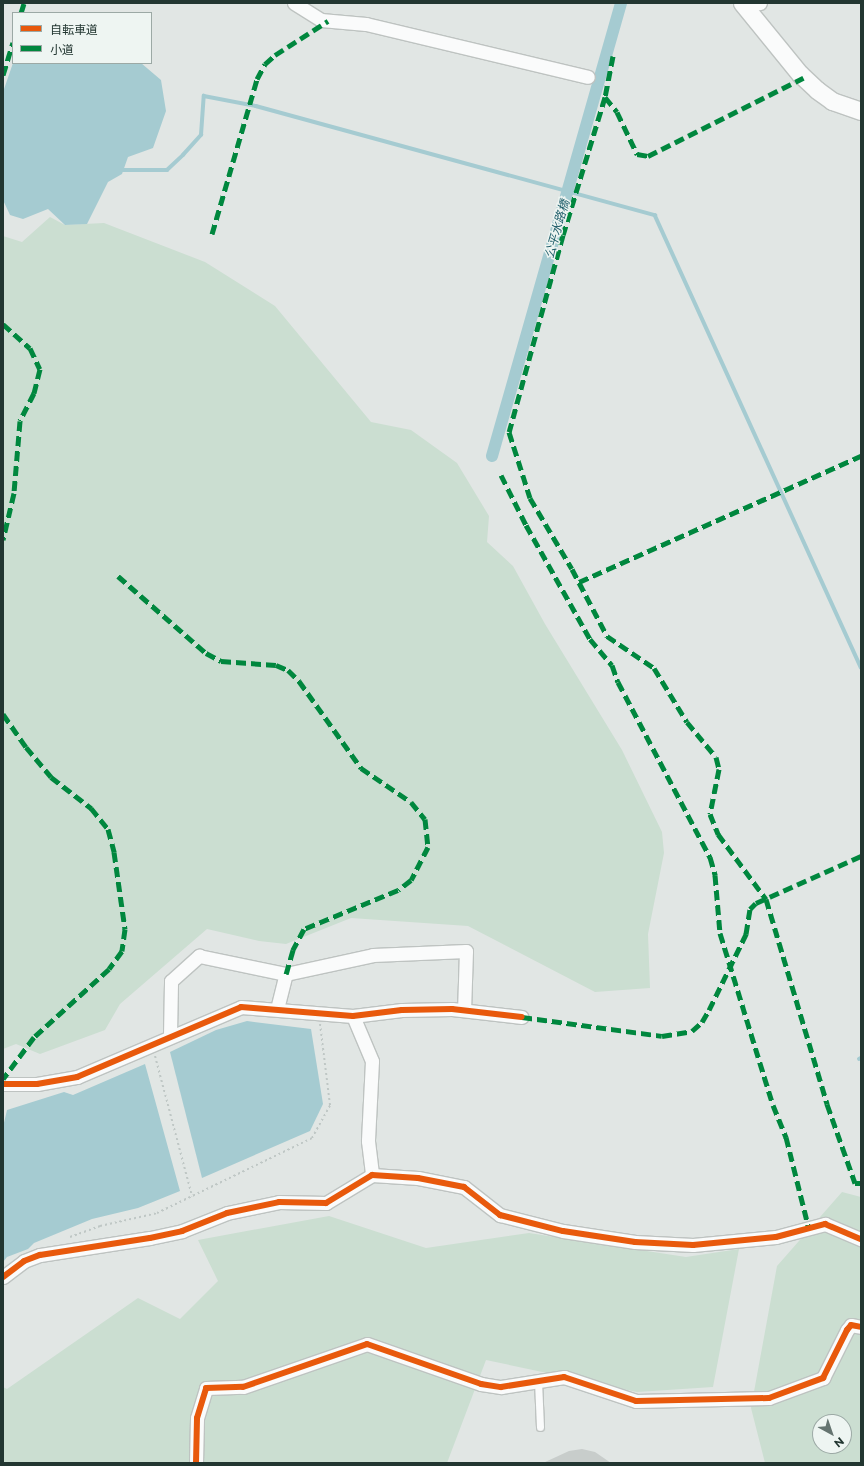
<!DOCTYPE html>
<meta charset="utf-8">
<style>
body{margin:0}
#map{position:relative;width:864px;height:1466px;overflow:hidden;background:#e1e6e4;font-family:Montserrat,"Noto Sans JP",sans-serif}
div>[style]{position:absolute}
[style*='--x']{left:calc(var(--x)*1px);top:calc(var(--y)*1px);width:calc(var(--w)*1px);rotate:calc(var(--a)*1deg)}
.green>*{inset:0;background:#cbded1}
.water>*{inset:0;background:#a5cbd1}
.stream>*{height:3.5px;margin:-1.75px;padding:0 1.75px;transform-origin:1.75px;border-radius:1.75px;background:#a5cbd1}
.canal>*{height:12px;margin:-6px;padding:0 6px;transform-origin:6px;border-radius:6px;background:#a5cbd1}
.building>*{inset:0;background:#c8cdcb}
.path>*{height:2px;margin-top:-1px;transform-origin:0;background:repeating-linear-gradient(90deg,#bfc7c5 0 2px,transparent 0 5px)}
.roads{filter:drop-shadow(1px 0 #bec3c1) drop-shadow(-1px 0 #bec3c1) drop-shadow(0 1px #bec3c1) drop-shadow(0 -1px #bec3c1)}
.service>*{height:7px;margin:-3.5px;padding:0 3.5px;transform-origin:3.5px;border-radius:3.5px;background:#fafbfb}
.minor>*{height:13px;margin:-6.5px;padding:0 6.5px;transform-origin:6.5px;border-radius:6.5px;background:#fafbfb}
.tertiary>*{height:17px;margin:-8.5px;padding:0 8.5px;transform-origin:8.5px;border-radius:8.5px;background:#fafbfb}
.quiet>*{height:5px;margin-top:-2.5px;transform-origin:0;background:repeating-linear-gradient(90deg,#00873e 0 10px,transparent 0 15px)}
.cycleway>*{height:6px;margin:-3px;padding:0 3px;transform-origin:3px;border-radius:3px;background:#e8590c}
span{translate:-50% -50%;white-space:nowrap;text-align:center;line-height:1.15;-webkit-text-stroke:3px #eef5f2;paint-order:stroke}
.water-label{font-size:12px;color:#22606c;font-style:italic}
.frame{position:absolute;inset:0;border:4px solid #223631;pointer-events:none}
.legend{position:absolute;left:12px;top:12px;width:140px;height:52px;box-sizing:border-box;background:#eef5f2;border:1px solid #9ca9a5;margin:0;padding:5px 7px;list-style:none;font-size:12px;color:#223631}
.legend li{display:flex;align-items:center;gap:8px;height:20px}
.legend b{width:20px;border:1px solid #9ca9a5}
.north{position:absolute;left:812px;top:1414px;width:40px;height:40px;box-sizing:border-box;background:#eef5f2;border:1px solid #9ca9a5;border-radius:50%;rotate:140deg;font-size:11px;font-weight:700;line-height:16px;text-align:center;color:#223631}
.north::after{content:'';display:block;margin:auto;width:14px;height:18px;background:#657470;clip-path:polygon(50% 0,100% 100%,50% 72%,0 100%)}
</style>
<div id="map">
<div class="green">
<i style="clip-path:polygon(50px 217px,65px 225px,104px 223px,205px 262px,275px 306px,371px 422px,411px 430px,457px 463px,489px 516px,487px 542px,513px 566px,545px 624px,622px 750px,662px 832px,664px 853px,648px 934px,650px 988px,595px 992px,468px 926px,351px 918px,286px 944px,259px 941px,207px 929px,120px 1004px,105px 1030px,40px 1054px,16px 1044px,3px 1049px,3px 236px,22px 242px)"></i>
<i style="clip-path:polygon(evenodd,842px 1192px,861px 1197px,861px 1463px,765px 1463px,751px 1408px,777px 1266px,842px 1192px,820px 1422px,844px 1422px,844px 1446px,820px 1446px,820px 1422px)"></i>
<i style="clip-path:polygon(329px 1216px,426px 1248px,529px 1233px,686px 1257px,739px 1249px,713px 1387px,637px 1392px,486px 1360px,447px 1463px,3px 1463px,3px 1387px,7px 1389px,138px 1298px,180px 1319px,218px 1281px,198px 1240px)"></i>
</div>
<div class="water">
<i style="clip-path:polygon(13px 63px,141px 63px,161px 80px,166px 111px,153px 148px,128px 157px,122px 174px,108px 182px,87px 224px,65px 225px,48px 209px,23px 219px,10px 215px,3px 200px,3px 92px)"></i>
<i style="clip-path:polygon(247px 1021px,311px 1029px,323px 1104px,310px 1131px,202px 1178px,170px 1052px,216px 1030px)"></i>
<i style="clip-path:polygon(145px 1064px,180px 1191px,138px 1208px,92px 1219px,34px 1243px,28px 1249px,7px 1257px,3px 1262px,3px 1127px,7px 1110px,64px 1092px,73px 1095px)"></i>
</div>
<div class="stream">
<i style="--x:121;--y:170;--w:46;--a:0"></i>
<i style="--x:167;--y:170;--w:22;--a:-43"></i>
<i style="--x:183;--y:155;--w:27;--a:-48"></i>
<i style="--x:201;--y:135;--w:39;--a:-86"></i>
<i style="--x:204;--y:96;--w:53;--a:10.9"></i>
<i style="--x:256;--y:106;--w:414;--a:15.3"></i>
<i style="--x:655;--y:215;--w:497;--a:65.5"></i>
<i style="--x:859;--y:1059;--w:2;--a:-27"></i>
</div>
<div class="canal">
<i style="--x:492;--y:456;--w:471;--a:-74.1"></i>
</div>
<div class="building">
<i style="clip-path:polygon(582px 1449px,595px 1452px,611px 1463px,543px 1463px,569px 1451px)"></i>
</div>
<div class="path">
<i style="--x:155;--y:1056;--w:145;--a:75.2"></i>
<i style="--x:70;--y:1237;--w:32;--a:-20"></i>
<i style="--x:100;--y:1226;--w:58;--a:-12.8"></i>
<i style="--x:157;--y:1213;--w:172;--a:-25.8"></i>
<i style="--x:312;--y:1138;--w:38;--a:-61"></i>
<i style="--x:330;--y:1105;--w:82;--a:-97"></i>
</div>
<div class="roads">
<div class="service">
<i style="--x:538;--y:1381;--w:46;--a:87.5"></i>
</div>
<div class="minor">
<i style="--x:294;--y:3;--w:32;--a:32"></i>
<i style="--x:321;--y:20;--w:45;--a:5.1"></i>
<i style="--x:366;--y:24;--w:228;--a:13.4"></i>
<i style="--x:744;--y:5;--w:16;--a:-7"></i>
<i style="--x:277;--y:1009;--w:36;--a:-76"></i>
<i style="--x:353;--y:1016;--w:49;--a:67.1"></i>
<i style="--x:372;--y:1061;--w:80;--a:92.9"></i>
<i style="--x:368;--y:1141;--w:34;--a:83"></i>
<i style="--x:170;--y:1035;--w:54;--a:-88.9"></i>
<i style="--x:171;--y:981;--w:38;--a:-42"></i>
<i style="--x:199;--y:956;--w:89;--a:11.7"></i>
<i style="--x:286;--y:974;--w:89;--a:-12.3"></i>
<i style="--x:373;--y:955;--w:93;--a:-2.5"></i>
<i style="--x:466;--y:951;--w:59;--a:91.9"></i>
<i style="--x:3;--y:1084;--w:34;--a:0"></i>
<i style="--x:37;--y:1084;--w:41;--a:-9.9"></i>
<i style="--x:77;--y:1077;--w:178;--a:-23.1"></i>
<i style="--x:241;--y:1007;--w:112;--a:4.6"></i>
<i style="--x:353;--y:1016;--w:49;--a:-7"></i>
<i style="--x:402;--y:1010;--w:50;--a:-1.1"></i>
<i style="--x:452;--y:1009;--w:70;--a:6.5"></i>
<i style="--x:3;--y:1277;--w:26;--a:-37"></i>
<i style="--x:24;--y:1261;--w:17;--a:-21"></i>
<i style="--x:40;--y:1255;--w:111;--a:-8.8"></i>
<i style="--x:150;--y:1238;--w:33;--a:-12"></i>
<i style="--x:182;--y:1231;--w:48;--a:-21.8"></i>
<i style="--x:227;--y:1213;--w:53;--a:-11.9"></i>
<i style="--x:279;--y:1202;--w:47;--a:1.2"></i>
<i style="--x:326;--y:1203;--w:54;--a:-31.3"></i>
<i style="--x:372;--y:1175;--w:46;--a:3.7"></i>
<i style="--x:418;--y:1178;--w:47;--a:11.1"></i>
<i style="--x:464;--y:1187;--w:46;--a:37.9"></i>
<i style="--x:500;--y:1215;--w:65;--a:14.3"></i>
<i style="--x:563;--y:1231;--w:73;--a:8.7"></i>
<i style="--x:635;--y:1242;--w:58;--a:3"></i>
<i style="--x:693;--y:1245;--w:83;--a:-5.5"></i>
<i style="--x:776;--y:1237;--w:51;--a:-14.9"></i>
<i style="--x:825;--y:1224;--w:39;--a:23"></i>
<i style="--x:196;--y:1463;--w:45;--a:-88.7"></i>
<i style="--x:197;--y:1418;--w:31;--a:-73"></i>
<i style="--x:206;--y:1388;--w:37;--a:-2"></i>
<i style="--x:243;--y:1387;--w:131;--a:-19.1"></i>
<i style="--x:367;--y:1344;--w:121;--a:19.3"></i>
<i style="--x:481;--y:1384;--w:20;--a:9"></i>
<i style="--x:501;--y:1387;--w:64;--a:-9"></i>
<i style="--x:564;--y:1377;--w:76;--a:18.4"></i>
<i style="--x:636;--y:1401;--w:133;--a:-1.3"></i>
<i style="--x:769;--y:1398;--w:58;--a:-20.3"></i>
<i style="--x:823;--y:1378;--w:54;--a:-63.4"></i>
<i style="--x:847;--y:1330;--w:6;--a:-51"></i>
<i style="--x:851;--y:1325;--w:10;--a:11"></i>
</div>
<div class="tertiary">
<i style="--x:742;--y:3;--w:92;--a:50.8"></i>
<i style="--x:800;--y:74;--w:23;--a:43"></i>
<i style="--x:817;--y:90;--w:19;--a:36"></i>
<i style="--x:832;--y:101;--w:31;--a:19"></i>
</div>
</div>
<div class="quiet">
<i style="--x:21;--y:13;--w:10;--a:-73"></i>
<i style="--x:613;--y:56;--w:42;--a:101"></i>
<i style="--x:605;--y:97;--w:144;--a:106.9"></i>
<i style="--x:563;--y:235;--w:204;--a:105.3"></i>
<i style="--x:509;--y:432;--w:69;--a:72.3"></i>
<i style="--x:530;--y:498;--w:82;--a:59.4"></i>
<i style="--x:572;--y:569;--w:76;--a:62.4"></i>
<i style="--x:607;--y:636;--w:57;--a:34.2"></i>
<i style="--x:654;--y:668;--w:63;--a:58.6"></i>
<i style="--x:687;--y:722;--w:45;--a:50.4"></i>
<i style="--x:716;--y:757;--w:12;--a:76"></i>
<i style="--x:719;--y:769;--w:46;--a:101.3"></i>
<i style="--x:710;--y:814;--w:22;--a:68"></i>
<i style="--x:718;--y:834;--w:81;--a:53.6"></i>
<i style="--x:766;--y:899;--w:214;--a:73.4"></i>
<i style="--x:827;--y:1104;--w:84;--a:70.5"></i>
<i style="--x:855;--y:1183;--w:6;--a:0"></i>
<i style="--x:3;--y:75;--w:34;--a:-73"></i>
<i style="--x:605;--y:97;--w:19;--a:51"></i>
<i style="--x:617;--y:112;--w:47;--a:64.5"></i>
<i style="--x:637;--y:154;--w:11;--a:10"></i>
<i style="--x:648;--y:156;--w:174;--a:-26.7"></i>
<i style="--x:212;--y:234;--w:161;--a:-73.8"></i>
<i style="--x:257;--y:79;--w:17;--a:-62"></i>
<i style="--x:265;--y:64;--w:13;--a:-42"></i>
<i style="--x:275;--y:55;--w:63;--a:-32.7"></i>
<i style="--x:3;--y:324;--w:36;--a:42"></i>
<i style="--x:30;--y:348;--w:23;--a:65"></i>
<i style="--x:40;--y:369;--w:25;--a:104"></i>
<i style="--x:34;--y:393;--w:31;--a:117"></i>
<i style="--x:20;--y:421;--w:72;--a:94.8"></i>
<i style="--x:14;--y:493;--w:48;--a:103.2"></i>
<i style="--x:501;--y:475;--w:56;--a:63.4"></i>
<i style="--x:526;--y:525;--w:131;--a:60.7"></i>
<i style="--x:590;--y:639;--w:34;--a:50"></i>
<i style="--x:612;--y:665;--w:18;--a:71"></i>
<i style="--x:618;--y:682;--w:198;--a:62.3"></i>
<i style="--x:710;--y:857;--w:19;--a:74"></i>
<i style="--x:715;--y:875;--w:58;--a:85.1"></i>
<i style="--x:720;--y:933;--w:180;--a:72.9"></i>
<i style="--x:773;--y:1105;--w:35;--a:68"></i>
<i style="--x:786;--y:1137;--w:95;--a:76"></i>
<i style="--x:118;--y:576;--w:117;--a:41.2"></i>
<i style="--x:206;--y:653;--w:17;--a:28"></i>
<i style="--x:221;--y:661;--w:55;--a:4.2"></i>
<i style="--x:276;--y:665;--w:13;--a:23"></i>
<i style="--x:288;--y:670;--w:16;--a:45"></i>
<i style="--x:299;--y:681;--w:107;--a:54.5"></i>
<i style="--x:361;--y:768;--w:60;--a:34.2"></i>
<i style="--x:411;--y:802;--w:22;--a:51"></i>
<i style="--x:425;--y:819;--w:28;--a:84"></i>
<i style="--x:428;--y:847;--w:37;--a:117"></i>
<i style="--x:411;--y:880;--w:16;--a:142"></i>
<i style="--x:398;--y:890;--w:102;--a:157.5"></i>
<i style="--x:304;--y:929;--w:24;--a:118"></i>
<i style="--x:293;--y:950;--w:25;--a:106"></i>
<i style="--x:579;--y:582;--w:309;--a:-24.1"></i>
<i style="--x:3;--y:714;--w:40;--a:55.1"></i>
<i style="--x:26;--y:747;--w:39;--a:50"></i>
<i style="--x:51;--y:777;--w:51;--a:37.8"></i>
<i style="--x:91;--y:808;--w:27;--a:51"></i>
<i style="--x:108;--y:829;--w:24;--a:75"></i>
<i style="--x:114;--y:852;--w:78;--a:81.9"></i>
<i style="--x:125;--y:929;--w:22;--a:98"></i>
<i style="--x:122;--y:951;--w:22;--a:126"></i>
<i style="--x:109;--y:969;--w:101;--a:137.8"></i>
<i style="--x:34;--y:1037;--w:52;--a:126.4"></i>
<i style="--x:522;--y:1017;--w:141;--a:7.7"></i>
<i style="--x:662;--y:1036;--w:30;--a:-9"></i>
<i style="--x:692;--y:1031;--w:13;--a:-42"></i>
<i style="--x:702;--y:1022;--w:14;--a:-60"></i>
<i style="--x:709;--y:1010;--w:85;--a:-64"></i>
<i style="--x:746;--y:934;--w:25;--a:-81"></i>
<i style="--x:750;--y:909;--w:8;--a:-45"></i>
<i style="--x:756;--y:903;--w:115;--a:-24.1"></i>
</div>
<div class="cycleway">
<i style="--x:3;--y:1084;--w:34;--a:0"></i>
<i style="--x:37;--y:1084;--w:41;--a:-9.9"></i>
<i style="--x:77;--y:1077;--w:178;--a:-23.1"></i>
<i style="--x:241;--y:1007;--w:112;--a:4.6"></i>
<i style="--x:353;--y:1016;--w:49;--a:-7"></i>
<i style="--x:402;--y:1010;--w:50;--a:-1.1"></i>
<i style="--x:452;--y:1009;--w:70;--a:6.5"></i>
<i style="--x:3;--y:1277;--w:26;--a:-37"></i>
<i style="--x:24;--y:1261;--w:17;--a:-21"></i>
<i style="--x:40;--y:1255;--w:111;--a:-8.8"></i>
<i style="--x:150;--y:1238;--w:33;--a:-12"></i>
<i style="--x:182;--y:1231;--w:48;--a:-21.8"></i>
<i style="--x:227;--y:1213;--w:53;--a:-11.9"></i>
<i style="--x:279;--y:1202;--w:47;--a:1.2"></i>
<i style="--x:326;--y:1203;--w:54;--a:-31.3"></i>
<i style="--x:372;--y:1175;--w:46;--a:3.7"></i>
<i style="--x:418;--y:1178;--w:47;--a:11.1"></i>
<i style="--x:464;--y:1187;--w:46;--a:37.9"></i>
<i style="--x:500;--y:1215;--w:65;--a:14.3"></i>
<i style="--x:563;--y:1231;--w:73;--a:8.7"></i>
<i style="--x:635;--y:1242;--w:58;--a:3"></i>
<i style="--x:693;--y:1245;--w:83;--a:-5.5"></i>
<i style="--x:776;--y:1237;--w:51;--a:-14.9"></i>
<i style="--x:825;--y:1224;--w:39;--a:23"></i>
<i style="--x:196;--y:1463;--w:45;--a:-88.7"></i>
<i style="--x:197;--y:1418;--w:31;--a:-73"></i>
<i style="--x:206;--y:1388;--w:37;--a:-2"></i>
<i style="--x:243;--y:1387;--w:131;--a:-19.1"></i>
<i style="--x:367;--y:1344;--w:121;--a:19.3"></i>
<i style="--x:481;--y:1384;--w:20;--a:9"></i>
<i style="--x:501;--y:1387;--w:64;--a:-9"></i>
<i style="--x:564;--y:1377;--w:76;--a:18.4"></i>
<i style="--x:636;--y:1401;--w:133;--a:-1.3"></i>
<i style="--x:769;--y:1398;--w:58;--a:-20.3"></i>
<i style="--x:823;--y:1378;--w:54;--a:-63.4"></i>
<i style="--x:847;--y:1330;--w:6;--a:-51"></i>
<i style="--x:851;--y:1325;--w:10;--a:11"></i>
</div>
<div class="water-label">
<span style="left:557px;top:229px;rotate:-74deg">公平水路橋</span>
</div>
<div class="frame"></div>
<ul class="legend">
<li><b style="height:5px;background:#e8590c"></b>自転車道</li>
<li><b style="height:5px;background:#00873e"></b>小道</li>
</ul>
<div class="north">N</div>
</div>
